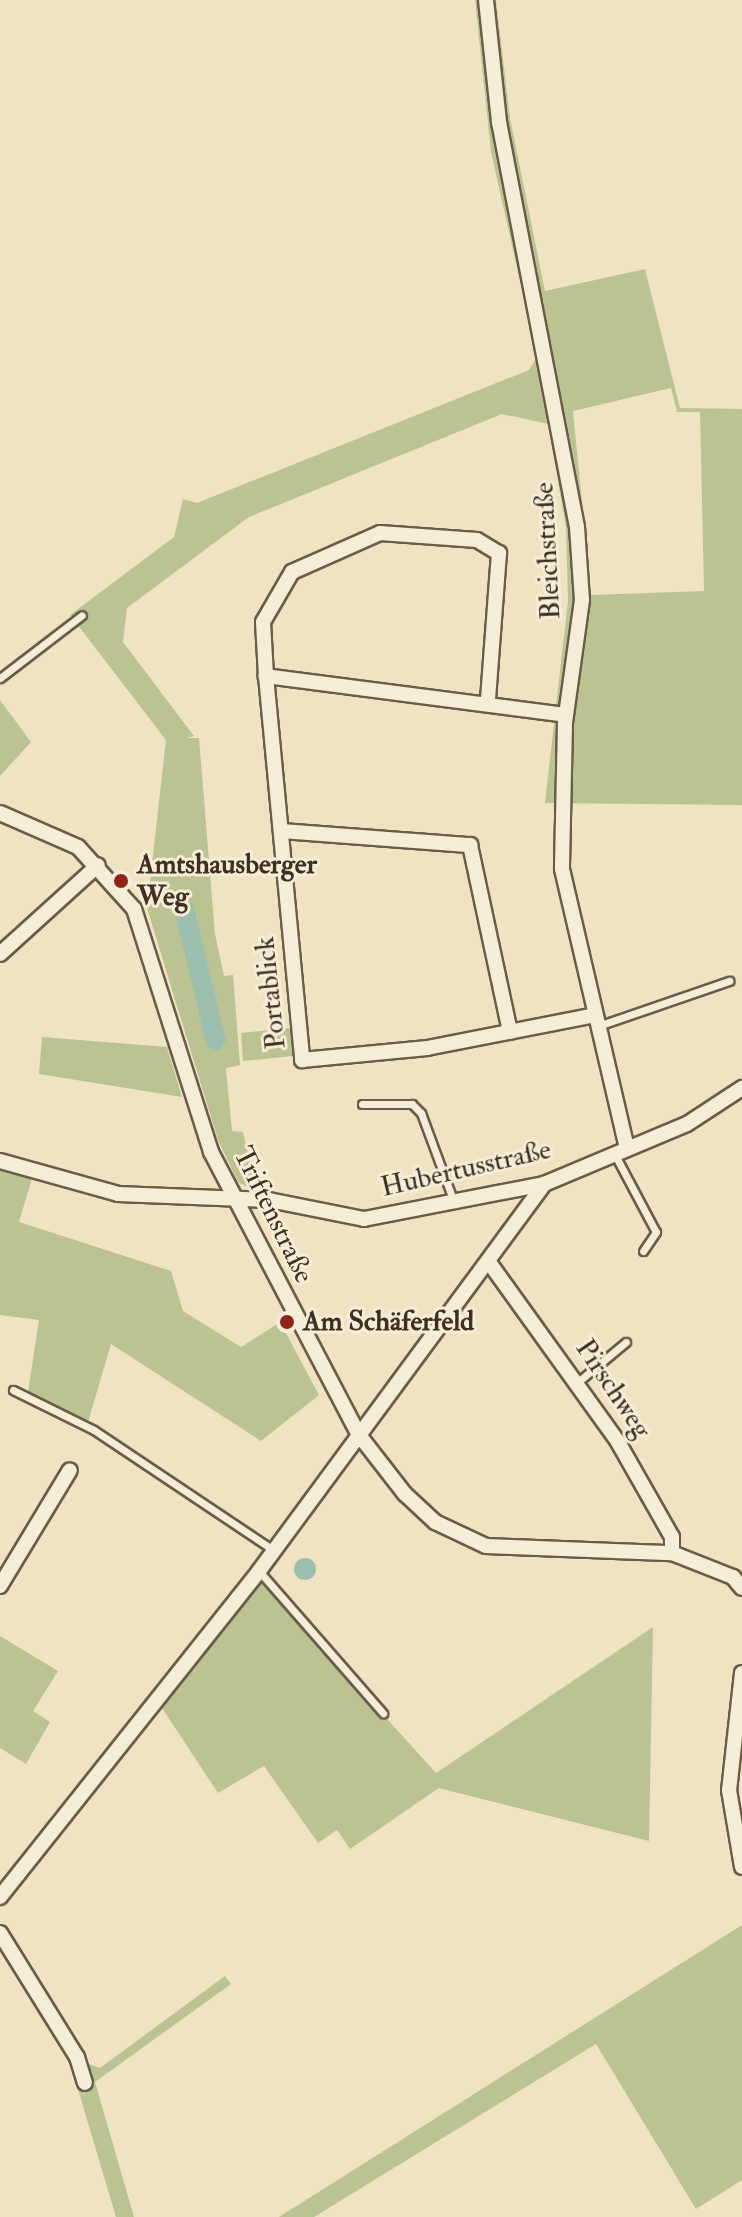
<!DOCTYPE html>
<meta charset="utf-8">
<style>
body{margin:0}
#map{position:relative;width:742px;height:2217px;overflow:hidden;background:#f0e3c2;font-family:"IM FELL Double Pica",serif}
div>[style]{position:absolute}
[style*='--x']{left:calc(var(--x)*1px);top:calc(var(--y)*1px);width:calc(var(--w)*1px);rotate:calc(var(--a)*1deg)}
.green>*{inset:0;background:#bbc393}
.water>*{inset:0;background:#9bbeaf}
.round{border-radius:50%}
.roads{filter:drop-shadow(2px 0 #6a5c49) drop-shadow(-2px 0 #6a5c49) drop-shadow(0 2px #6a5c49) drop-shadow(0 -2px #6a5c49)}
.service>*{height:7px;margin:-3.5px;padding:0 3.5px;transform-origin:3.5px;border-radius:3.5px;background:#f5edd7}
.minor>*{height:14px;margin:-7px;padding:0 7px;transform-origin:7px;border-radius:7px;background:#f5edd7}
.dots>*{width:22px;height:22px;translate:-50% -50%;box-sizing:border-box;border:4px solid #f5edd7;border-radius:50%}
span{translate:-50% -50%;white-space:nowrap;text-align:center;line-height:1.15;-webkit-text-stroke:6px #f5edd7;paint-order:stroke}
.street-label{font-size:28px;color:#3e2f21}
.poi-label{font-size:28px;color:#3e2f21;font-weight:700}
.left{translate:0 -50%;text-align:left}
</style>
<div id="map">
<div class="green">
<i style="clip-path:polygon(evenodd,475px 0,496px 0,510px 118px,545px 291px,645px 269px,680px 408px,742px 409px,742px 805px,545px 803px,568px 601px,566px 528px,548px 424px,502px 414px,249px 517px,127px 608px,123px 642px,194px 736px,186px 738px,199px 738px,215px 934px,224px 976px,233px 975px,240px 1065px,226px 1068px,232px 1131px,243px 1132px,257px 1192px,238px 1182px,218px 1140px,147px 908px,166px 740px,70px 615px,174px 537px,183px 499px,197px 503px,529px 370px,537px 357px,491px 152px,475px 0,671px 388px,677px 412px,700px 412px,704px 591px,591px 595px,573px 411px,671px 388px)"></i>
<i style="clip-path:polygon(0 700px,31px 742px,0 776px)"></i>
<i style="clip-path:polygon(291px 1028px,293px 1056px,243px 1061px,241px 1033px)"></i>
<i style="clip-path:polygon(42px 1037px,167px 1047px,182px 1097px,39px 1074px)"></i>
<i style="clip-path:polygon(0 1168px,33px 1175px,19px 1222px,171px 1271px,183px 1311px,241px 1347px,280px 1322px,319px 1395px,261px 1441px,111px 1344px,88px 1422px,28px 1392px,39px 1320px,0 1315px)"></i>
<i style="clip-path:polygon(262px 1581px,436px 1773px,653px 1627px,649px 1841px,439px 1788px,350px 1849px,337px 1830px,318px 1843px,264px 1766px,218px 1793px,158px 1702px)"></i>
<i style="clip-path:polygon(0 1636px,58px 1671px,33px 1711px,50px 1722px,26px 1764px,0 1748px)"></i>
<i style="clip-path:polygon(742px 1925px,742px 2180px,696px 2209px,596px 2044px,314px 2217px,279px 2217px)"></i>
<i style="clip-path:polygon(225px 1976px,231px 1984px,95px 2082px,134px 2217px,116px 2217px,77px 2086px,89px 2064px,100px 2068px)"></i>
</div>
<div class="water">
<i style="clip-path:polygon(183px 897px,193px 904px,226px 1040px,220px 1051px,207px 1047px,174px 909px)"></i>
<i class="round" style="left:294px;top:1558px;width:22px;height:22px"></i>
</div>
<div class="roads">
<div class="service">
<i style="--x:0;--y:678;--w:103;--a:-37.5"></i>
<i style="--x:598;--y:1026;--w:139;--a:-19"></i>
<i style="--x:362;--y:1104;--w:50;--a:0"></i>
<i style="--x:412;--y:1104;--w:13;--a:45"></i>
<i style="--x:421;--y:1113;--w:95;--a:69.7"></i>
<i style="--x:615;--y:1155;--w:87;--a:62"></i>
<i style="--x:656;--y:1232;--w:23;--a:124"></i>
<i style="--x:579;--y:1381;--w:61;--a:-39.7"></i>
<i style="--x:13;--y:1390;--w:90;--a:26.3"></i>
<i style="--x:94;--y:1430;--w:216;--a:33.8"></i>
<i style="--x:259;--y:1571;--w:189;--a:48.9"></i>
</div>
<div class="minor">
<i style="--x:486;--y:0;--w:123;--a:83.9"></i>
<i style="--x:499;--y:122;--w:412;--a:79.1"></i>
<i style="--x:577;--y:527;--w:73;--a:86.1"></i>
<i style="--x:582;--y:600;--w:124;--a:97.9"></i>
<i style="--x:565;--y:723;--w:146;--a:91.2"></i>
<i style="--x:562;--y:869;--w:286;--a:76.9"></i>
<i style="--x:266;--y:676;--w:54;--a:-93.2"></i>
<i style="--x:263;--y:622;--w:58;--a:-59.9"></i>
<i style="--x:292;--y:572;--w:96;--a:-23.9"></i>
<i style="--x:380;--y:533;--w:97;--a:4.1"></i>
<i style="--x:477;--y:540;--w:26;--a:31"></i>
<i style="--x:499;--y:553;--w:147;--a:94.3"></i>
<i style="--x:566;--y:715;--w:303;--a:-172.6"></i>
<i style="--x:266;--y:676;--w:386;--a:84.6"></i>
<i style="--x:302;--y:1060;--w:126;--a:-5.5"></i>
<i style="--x:427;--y:1048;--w:171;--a:-11.1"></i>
<i style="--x:0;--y:813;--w:85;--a:23.6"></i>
<i style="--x:78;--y:847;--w:84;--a:47.9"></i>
<i style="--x:134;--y:909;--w:255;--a:72.4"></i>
<i style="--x:211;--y:1152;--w:319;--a:62.4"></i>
<i style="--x:359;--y:1435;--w:75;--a:52.1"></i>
<i style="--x:405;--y:1494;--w:41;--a:43"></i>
<i style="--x:435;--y:1522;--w:56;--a:25.2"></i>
<i style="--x:486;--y:1546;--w:186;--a:2.2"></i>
<i style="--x:672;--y:1553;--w:66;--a:21.5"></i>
<i style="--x:733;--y:1577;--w:14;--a:51"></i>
<i style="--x:282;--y:831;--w:189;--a:4.3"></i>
<i style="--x:470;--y:845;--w:191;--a:77.9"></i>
<i style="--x:0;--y:954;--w:132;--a:-42.2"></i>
<i style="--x:0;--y:1161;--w:123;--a:15.6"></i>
<i style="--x:118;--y:1194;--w:151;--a:2.3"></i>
<i style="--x:269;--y:1200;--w:97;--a:11.3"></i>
<i style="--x:364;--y:1219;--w:183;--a:-11"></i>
<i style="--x:544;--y:1184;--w:155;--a:-22.8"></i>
<i style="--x:687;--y:1124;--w:66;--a:-33.2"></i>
<i style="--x:491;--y:1265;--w:218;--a:54.3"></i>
<i style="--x:618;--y:1442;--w:109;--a:60.4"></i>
<i style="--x:672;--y:1537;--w:16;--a:90"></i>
<i style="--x:0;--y:1586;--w:135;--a:-58.9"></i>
<i style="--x:742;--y:1673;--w:118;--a:96.3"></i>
<i style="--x:729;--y:1790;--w:78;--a:80.4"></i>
<i style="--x:0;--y:1897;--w:416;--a:-51.5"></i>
<i style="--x:259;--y:1571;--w:481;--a:-53.6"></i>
<i style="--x:0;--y:1933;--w:146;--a:58.2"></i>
<i style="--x:77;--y:2057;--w:27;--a:73"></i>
</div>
</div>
<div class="dots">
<i style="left:121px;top:881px;background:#8f2418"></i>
<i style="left:287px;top:1322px;background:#8f2418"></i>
</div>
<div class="street-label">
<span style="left:548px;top:551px;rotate:-93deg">Bleichstraße</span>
<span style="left:271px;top:993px;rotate:-96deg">Portablick</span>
<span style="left:466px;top:1169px;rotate:-13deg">Hubertusstraße</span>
<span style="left:273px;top:1215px;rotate:64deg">Triftenstraße</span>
<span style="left:613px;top:1389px;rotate:56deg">Pirschweg</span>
</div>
<div class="poi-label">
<span class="left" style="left:137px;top:881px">Amtshausberger<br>Weg</span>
<span class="left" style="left:303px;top:1322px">Am Schäferfeld</span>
</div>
</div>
